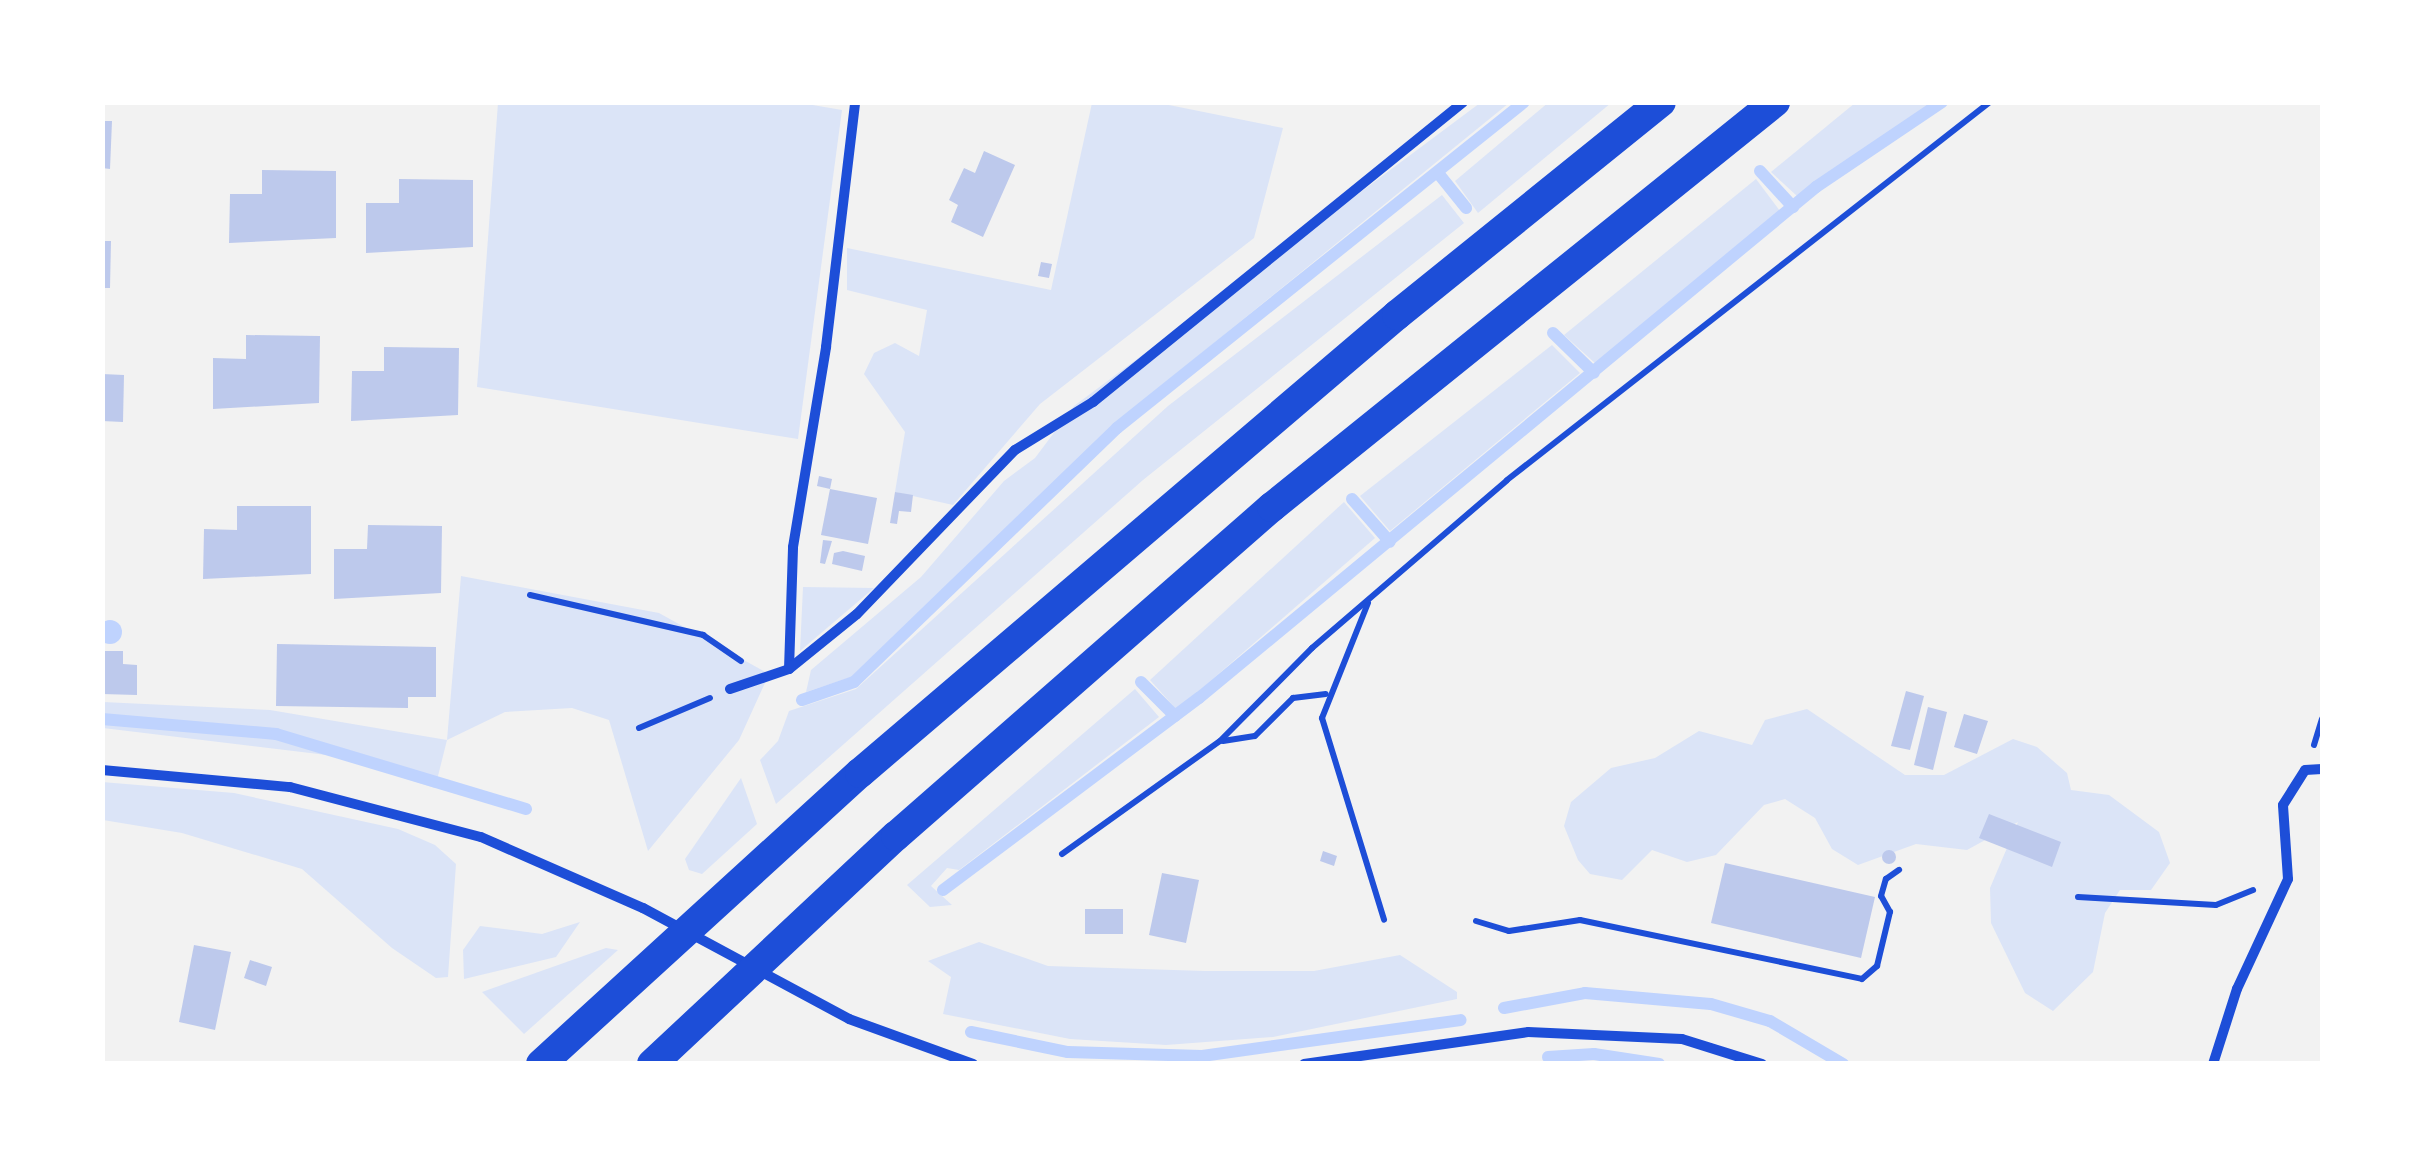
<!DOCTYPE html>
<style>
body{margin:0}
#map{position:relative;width:2425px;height:1166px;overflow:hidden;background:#f2f2f2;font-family:Mulish,sans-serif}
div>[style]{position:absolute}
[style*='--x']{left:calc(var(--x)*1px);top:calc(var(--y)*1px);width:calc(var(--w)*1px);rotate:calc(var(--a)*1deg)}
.green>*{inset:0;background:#dbe4f7}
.water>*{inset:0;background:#bfd3fe}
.round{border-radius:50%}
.stream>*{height:12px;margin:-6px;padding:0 6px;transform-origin:6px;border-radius:6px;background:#bfd3fe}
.building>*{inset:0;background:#bdc9ec}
.path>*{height:6px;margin:-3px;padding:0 3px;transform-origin:3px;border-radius:3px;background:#1d4ed8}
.minor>*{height:10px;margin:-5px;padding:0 5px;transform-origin:5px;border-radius:5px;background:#1d4ed8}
.motorway>*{height:30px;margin:-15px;padding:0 15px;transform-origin:15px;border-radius:15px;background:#1d4ed8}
span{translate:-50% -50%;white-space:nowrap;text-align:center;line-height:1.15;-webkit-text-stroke:8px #fff;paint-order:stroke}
.frame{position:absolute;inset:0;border:105px solid #fff;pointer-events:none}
</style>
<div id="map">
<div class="green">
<i style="clip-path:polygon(795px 102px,842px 110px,798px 439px,477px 387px,498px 103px)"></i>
<i style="clip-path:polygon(1549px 102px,1611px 103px,1478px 213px,1455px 181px)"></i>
<i style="clip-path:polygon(1092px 103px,1159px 103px,1283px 128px,1254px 238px,1040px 404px,953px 505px,895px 492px,905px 432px,864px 374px,874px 353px,895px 343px,919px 356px,927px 310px,847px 290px,847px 248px,1051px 290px)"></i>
<i style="clip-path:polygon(1480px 103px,1509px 103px,1112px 426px,851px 677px,806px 692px,811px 670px,921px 577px,1004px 481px,1035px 458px,1074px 406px)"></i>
<i style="clip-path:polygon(1855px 103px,1932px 103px,1797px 196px,1771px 172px)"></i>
<i style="clip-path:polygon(1756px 179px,1780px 211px,1596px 364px,1564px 335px)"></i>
<i style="clip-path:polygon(1442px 195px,1464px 223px,1143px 480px,776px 804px,760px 760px,778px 741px,789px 711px,856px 689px,1168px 406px)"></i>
<i style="clip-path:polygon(1552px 345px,1580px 373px,1390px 531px,1360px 496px)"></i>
<i style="clip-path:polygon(1344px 502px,1375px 538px,1177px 710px,1150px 680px)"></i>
<i style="clip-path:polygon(461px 576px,659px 613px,769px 674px,739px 740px,648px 851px,609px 720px,572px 708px,505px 712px,447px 740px,435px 788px,335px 756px,103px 728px,103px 702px,270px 710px,447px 740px)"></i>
<i style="clip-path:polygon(803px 587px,874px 588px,800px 651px)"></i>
<i style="clip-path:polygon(1135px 689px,1159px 717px,959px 870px,947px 868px,931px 886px,952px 905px,930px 907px,907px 885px)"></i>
<i style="clip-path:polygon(1807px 709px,1905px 775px,1944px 775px,2013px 739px,2037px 747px,2067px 773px,2071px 790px,2109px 795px,2159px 832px,2170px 863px,2151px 890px,2120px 890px,2105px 913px,2093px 972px,2053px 1011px,2025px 993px,1991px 923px,1990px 888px,2018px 822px,1967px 850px,1916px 844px,1858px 865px,1832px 849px,1815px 818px,1785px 799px,1764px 805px,1716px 855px,1687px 862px,1652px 850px,1622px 880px,1590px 874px,1578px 860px,1564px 826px,1571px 802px,1611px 768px,1655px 758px,1699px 731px,1752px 745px,1765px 720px)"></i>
<i style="clip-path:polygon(741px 778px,757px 824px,702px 874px,689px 870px,685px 859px)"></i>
<i style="clip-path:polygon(102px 782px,234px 793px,398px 829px,435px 845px,456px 864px,448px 977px,436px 978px,392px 948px,302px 869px,182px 833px,103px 820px)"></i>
<i style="clip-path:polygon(580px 922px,556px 957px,464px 979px,463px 950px,480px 926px,542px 934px)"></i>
<i style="clip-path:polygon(979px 942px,1048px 966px,1205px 971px,1314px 971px,1400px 955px,1457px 992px,1457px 999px,1273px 1037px,1166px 1045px,1070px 1039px,943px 1014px,951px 977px,928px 961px)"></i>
<i style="clip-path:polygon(606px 948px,618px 950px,524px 1034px,482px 992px)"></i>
</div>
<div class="water">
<i class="round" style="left:98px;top:620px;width:24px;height:24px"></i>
</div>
<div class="stream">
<i style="--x:1760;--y:171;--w:49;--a:47.5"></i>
<i style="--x:1438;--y:173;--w:45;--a:51.3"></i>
<i style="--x:1553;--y:333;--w:57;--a:44.3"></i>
<i style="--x:1352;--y:499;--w:57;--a:48.5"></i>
<i style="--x:1141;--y:682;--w:48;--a:45"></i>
<i style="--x:802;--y:700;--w:55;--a:-19.1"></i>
<i style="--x:854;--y:682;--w:366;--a:-44"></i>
<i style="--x:1117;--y:428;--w:521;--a:-38.69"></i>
<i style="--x:102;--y:719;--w:175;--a:4.9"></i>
<i style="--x:276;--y:734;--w:261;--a:16.7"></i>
<i style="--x:943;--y:890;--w:320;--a:-36.9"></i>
<i style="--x:1199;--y:698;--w:801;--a:-39.63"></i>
<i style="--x:1816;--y:187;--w:152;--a:-34"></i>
<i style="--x:1504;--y:1008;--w:82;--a:-10.5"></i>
<i style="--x:1585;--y:993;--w:126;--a:5"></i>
<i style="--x:1711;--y:1004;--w:61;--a:16.1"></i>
<i style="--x:1770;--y:1021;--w:85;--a:30.5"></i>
<i style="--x:971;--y:1032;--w:99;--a:11.7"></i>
<i style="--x:1068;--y:1052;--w:134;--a:1.7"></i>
<i style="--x:1202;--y:1056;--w:261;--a:-7.9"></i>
<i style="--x:1548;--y:1057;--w:46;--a:-3.7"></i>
<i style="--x:1594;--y:1054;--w:66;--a:8.7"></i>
</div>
<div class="building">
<i style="clip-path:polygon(102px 121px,112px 121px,110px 169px,102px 168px)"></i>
<i style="clip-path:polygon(984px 151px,1015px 165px,983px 237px,951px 222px,958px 205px,949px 200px,964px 168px,975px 173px)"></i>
<i style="clip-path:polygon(262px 170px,336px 171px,336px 238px,229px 243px,230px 194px,262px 194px)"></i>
<i style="clip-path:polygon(399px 179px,473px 180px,473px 247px,366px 253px,366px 203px,399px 203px)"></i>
<i style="clip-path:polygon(102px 241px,111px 241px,110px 288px,102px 288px)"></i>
<i style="clip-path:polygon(1041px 262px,1052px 264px,1049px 278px,1038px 276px)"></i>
<i style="clip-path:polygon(246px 335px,320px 336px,319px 403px,213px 409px,213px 358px,246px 359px)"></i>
<i style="clip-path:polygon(384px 347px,459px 348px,458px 415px,351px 421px,352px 371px,384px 371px)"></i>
<i style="clip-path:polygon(102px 374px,124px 375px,123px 422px,102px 421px)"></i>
<i style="clip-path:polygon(819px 476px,832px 479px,830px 489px,817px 486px)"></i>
<i style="clip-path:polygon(830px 489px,877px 498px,868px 544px,821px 535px)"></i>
<i style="clip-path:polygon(895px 492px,913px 495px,911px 512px,899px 511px,897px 524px,890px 523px)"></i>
<i style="clip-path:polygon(237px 506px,311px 506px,311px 574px,203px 579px,204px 529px,237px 530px)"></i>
<i style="clip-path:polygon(368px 525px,442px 526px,441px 593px,334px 599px,334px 549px,367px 549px)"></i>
<i style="clip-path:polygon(823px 540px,832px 541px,825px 564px,820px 563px)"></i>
<i style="clip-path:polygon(843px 551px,865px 556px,862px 571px,832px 564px,834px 553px)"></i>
<i style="clip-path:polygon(277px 644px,436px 647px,436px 697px,408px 697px,408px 708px,276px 706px)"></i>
<i style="clip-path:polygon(102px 651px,123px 651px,123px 664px,137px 665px,137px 695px,102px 694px)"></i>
<i style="clip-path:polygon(1906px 691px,1924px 696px,1910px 750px,1891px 746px)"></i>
<i style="clip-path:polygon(1928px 707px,1947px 712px,1933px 770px,1914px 765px)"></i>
<i style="clip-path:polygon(1964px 714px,1988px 721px,1977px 754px,1954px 747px)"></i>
<i style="clip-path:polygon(1989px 814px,2061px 842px,2052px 867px,1979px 838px)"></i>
<i class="round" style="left:1882px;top:850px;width:14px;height:14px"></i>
<i style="clip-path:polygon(1323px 851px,1337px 856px,1334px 866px,1320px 861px)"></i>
<i style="clip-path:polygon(1725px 863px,1875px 897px,1861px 958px,1711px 923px)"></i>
<i style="clip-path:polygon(1162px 873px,1199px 880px,1186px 943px,1149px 935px)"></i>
<i style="clip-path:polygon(1085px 909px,1123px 909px,1123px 934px,1085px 934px)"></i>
<i style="clip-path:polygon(194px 945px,231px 952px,215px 1030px,179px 1022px)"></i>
<i style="clip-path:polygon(250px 960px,272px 967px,266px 986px,244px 978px)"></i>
</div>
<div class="path">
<i style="--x:530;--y:595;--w:178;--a:13"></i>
<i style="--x:703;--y:635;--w:46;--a:34.4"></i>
<i style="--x:1368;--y:603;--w:124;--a:111.8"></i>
<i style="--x:1322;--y:718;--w:211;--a:72.9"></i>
<i style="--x:639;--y:728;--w:77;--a:-22.9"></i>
<i style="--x:1223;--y:741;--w:32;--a:-9"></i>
<i style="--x:1255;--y:736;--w:54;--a:-45"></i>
<i style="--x:1293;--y:698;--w:33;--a:-7"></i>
<i style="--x:2314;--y:745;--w:27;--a:-73"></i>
<i style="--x:1062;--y:854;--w:194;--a:-35.6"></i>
<i style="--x:1220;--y:741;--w:131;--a:-45.3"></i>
<i style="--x:1312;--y:648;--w:257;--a:-40.7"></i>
<i style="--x:1507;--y:480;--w:613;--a:-38.05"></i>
<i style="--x:2078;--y:897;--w:138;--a:3.3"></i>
<i style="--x:2216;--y:905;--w:40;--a:-22"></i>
<i style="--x:1476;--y:921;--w:34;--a:17"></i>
<i style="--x:1509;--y:931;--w:72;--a:-8.8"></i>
<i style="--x:1580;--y:920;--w:288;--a:11.8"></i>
<i style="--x:1862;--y:979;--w:20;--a:-41"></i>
<i style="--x:1877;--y:966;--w:56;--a:-76.5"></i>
<i style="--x:1890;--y:912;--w:18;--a:-119"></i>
<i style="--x:1881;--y:896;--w:18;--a:-74"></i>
<i style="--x:1886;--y:879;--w:16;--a:-35"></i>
</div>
<div class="minor">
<i style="--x:789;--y:669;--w:122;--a:-88.1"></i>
<i style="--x:793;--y:547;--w:203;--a:-80.6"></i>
<i style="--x:826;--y:347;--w:247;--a:-83.2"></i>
<i style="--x:730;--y:689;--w:62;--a:-18.7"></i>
<i style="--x:789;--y:669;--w:87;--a:-39"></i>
<i style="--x:857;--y:614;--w:228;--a:-46.1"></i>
<i style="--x:1015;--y:450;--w:92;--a:-31.6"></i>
<i style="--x:1093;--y:402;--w:476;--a:-39"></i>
<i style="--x:102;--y:770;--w:189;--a:5.2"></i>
<i style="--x:290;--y:787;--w:197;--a:14.7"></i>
<i style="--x:481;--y:837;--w:177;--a:23.7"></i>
<i style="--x:643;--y:908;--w:234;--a:28.3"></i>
<i style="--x:849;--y:1019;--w:132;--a:19.9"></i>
<i style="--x:1304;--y:1064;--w:226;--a:-8.1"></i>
<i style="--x:1528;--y:1032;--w:154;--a:2.6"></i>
<i style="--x:1682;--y:1039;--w:84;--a:17.4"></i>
<i style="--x:2213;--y:1064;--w:79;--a:-72.3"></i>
<i style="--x:2237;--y:989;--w:121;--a:-65.1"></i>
<i style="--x:2288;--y:879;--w:74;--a:-93.9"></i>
<i style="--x:2283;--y:805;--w:41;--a:-57.8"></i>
<i style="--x:2305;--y:770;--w:17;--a:-3"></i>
</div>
<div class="motorway">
<i style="--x:541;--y:1064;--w:432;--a:-42.4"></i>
<i style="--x:860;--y:773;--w:706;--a:-40.46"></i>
<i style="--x:1397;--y:315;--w:339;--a:-38.9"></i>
<i style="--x:652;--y:1064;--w:334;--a:-43.1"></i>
<i style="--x:896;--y:836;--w:500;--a:-41.2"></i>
<i style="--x:1272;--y:507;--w:646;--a:-38.84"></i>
</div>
<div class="frame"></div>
</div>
